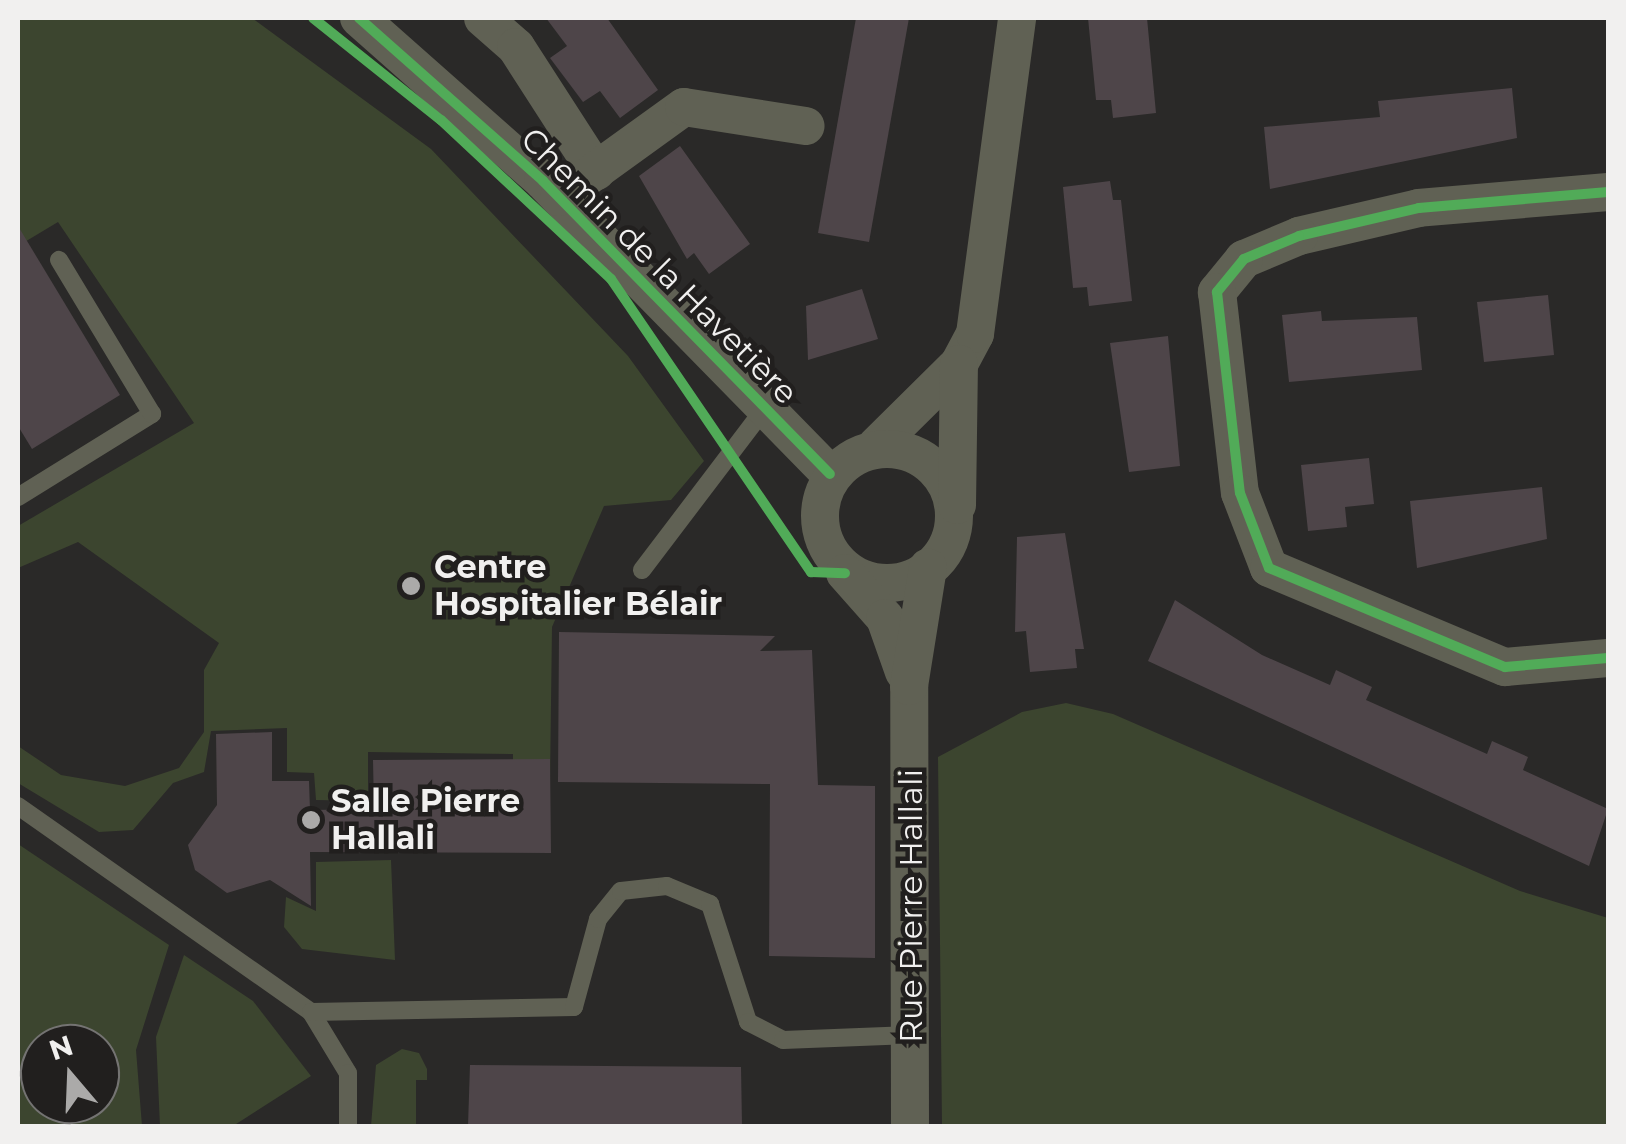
<!DOCTYPE html>
<meta charset="utf-8">
<style>
body{margin:0}
#map{position:relative;width:1626px;height:1144px;overflow:hidden;background:#2a2928;font-family:Montserrat,sans-serif}
div>[style]{position:absolute}
[style*='--x']{left:calc(var(--x)*1px);top:calc(var(--y)*1px);width:calc(var(--w)*1px);rotate:calc(var(--a)*1deg)}
.green>*{inset:0;background:#3c452f}
.building>*{inset:0;background:#4e4549}
.service>*{height:18px;margin:-9px;padding:0 9px;transform-origin:9px;border-radius:9px;background:#606154}
.minor>*{height:38px;margin:-19px;padding:0 19px;transform-origin:19px;border-radius:19px;background:#606154}
.minor>.ring{margin:-19px;padding:0;box-sizing:content-box;background:none;border:38px solid #606154;border-radius:50%}
.cycleway>*{height:10px;margin:-5px;padding:0 5px;transform-origin:5px;border-radius:5px;background:#51ab58}
.dots>*{width:28px;height:28px;translate:-50% -50%;box-sizing:border-box;border:5px solid #211f1e;border-radius:50%}
span{translate:-50% -50%;white-space:nowrap;text-align:center;line-height:1.15;-webkit-text-stroke:9px #211f1e;paint-order:stroke}
.street-label{font-size:32px;color:#f1f0ef}
.poi-label{font-size:32px;color:#f1f0ef;font-weight:700}
.left{translate:0 -50%;text-align:left}
.frame{position:absolute;inset:0;border:20px solid #f1f0ef;pointer-events:none}
.north{position:absolute;left:20px;top:1024px;width:100px;height:100px;box-sizing:border-box;background:#211f1e;border:2px solid #747372;border-radius:50%;rotate:341deg;font-size:28px;font-weight:700;line-height:40px;text-align:center;color:#f1f0ef}
.north::after{content:'';display:block;margin:auto;width:35px;height:45px;background:#abaaa9;clip-path:polygon(50% 0,100% 100%,50% 72%,0 100%)}
</style>
<div id="map">
<div class="green">
<i style="clip-path:polygon(18px 18px,252px 18px,431px 149px,628px 356px,704px 461px,671px 500px,604px 506px,552px 627px,550px 782px,513px 782px,513px 754px,368px 752px,368px 801px,316px 800px,314px 773px,287px 772px,287px 728px,211px 731px,204px 772px,173px 783px,133px 830px,99px 832px,18px 783px,18px 746px,61px 775px,125px 786px,179px 768px,204px 732px,204px 670px,219px 643px,78px 542px,18px 568px,18px 526px,194px 423px,58px 222px,18px 246px)"></i>
<i style="clip-path:polygon(1066px 703px,1113px 714px,1520px 891px,1608px 918px,1608px 1126px,942px 1126px,938px 757px,1022px 712px)"></i>
<i style="clip-path:polygon(evenodd,18px 844px,169px 945px,136px 1050px,142px 1126px,18px 1126px,18px 844px,100px 1044px,100px 1104px,40px 1104px,40px 1044px,100px 1044px)"></i>
<i style="clip-path:polygon(391px 860px,395px 960px,302px 949px,284px 927px,286px 897px,316px 911px,316px 862px)"></i>
<i style="clip-path:polygon(184px 955px,253px 1001px,311px 1076px,233px 1126px,160px 1126px,156px 1037px)"></i>
<i style="clip-path:polygon(402px 1049px,419px 1053px,427px 1069px,427px 1080px,416px 1080px,416px 1126px,371px 1126px,376px 1065px)"></i>
</div>
<div class="building">
<i style="clip-path:polygon(546px 18px,607px 18px,658px 90px,620px 118px,600px 91px,583px 102px,550px 58px,567px 46px)"></i>
<i style="clip-path:polygon(856px 18px,909px 18px,869px 242px,818px 233px)"></i>
<i style="clip-path:polygon(1088px 18px,1147px 18px,1156px 113px,1113px 118px,1111px 100px,1096px 100px)"></i>
<i style="clip-path:polygon(1512px 88px,1517px 138px,1270px 189px,1264px 127px,1380px 117px,1378px 101px)"></i>
<i style="clip-path:polygon(680px 146px,750px 244px,709px 274px,694px 253px,687px 259px,639px 176px)"></i>
<i style="clip-path:polygon(1110px 181px,1113px 200px,1121px 200px,1132px 301px,1089px 306px,1087px 287px,1073px 288px,1063px 187px)"></i>
<i style="clip-path:polygon(18px 226px,120px 395px,32px 449px,18px 426px)"></i>
<i style="clip-path:polygon(862px 289px,878px 339px,808px 360px,806px 306px)"></i>
<i style="clip-path:polygon(1548px 295px,1554px 355px,1484px 362px,1477px 302px)"></i>
<i style="clip-path:polygon(1321px 311px,1322px 321px,1417px 317px,1422px 370px,1289px 382px,1282px 315px)"></i>
<i style="clip-path:polygon(1168px 336px,1180px 466px,1129px 472px,1110px 343px)"></i>
<i style="clip-path:polygon(1369px 458px,1374px 504px,1345px 507px,1347px 527px,1308px 531px,1301px 465px)"></i>
<i style="clip-path:polygon(1542px 487px,1547px 539px,1417px 568px,1410px 501px)"></i>
<i style="clip-path:polygon(1065px 533px,1084px 649px,1075px 649px,1077px 668px,1030px 672px,1026px 631px,1015px 632px,1017px 537px)"></i>
<i style="clip-path:polygon(1175px 600px,1262px 655px,1330px 685px,1336px 670px,1372px 687px,1366px 700px,1487px 754px,1492px 741px,1528px 757px,1523px 770px,1608px 809px,1589px 866px,1148px 661px)"></i>
<i style="clip-path:polygon(559px 632px,775px 636px,760px 651px,812px 650px,818px 785px,875px 786px,875px 958px,769px 956px,770px 784px,558px 782px)"></i>
<i style="clip-path:polygon(272px 732px,272px 781px,309px 781px,310px 810px,374px 809px,373px 760px,550px 759px,551px 853px,310px 852px,311px 906px,270px 880px,227px 893px,195px 870px,188px 845px,217px 805px,216px 734px)"></i>
<i style="clip-path:polygon(470px 1065px,741px 1067px,742px 1126px,468px 1126px)"></i>
</div>
<div class="service">
<i style="--x:18;--y:497;--w:158;--a:-31.8"></i>
<i style="--x:152;--y:414;--w:180;--a:-121.1"></i>
<i style="--x:642;--y:570;--w:203;--a:-52.8"></i>
<i style="--x:18;--y:806;--w:358;--a:35.1"></i>
<i style="--x:311;--y:1012;--w:71;--a:58.8"></i>
<i style="--x:348;--y:1073;--w:53;--a:90"></i>
<i style="--x:311;--y:1012;--w:263;--a:-1.1"></i>
<i style="--x:574;--y:1007;--w:91;--a:-74.7"></i>
<i style="--x:598;--y:919;--w:36;--a:-51"></i>
<i style="--x:621;--y:891;--w:46;--a:-6.2"></i>
<i style="--x:667;--y:886;--w:47;--a:22.7"></i>
<i style="--x:710;--y:904;--w:124;--a:72.1"></i>
<i style="--x:748;--y:1022;--w:39;--a:27"></i>
<i style="--x:783;--y:1040;--w:128;--a:-2.2"></i>
</div>
<div class="minor">
<i style="--x:359;--y:18;--w:246;--a:41.5"></i>
<i style="--x:543;--y:181;--w:410;--a:45.6"></i>
<i style="--x:483;--y:18;--w:44;--a:41.3"></i>
<i style="--x:516;--y:47;--w:148;--a:57.2"></i>
<i style="--x:1608;--y:192;--w:190;--a:175.2"></i>
<i style="--x:1419;--y:208;--w:123;--a:166.9"></i>
<i style="--x:1299;--y:236;--w:60;--a:157.3"></i>
<i style="--x:1244;--y:259;--w:43;--a:129.3"></i>
<i style="--x:1217;--y:292;--w:202;--a:83.5"></i>
<i style="--x:1240;--y:493;--w:80;--a:68.9"></i>
<i style="--x:1269;--y:568;--w:256;--a:22.8"></i>
<i style="--x:1505;--y:667;--w:103;--a:-5"></i>
<i style="--x:559;--y:197;--w:154;--a:-35.8"></i>
<i style="--x:684;--y:107;--w:123;--a:8.9"></i>
<i style="--x:876;--y:446;--w:117;--a:-44.7"></i>
<i style="--x:959;--y:364;--w:34;--a:-62"></i>
<i style="--x:975;--y:334;--w:319;--a:-82.4"></i>
<i class="ring" style="left:820px;top:449px;width:96px;height:96px"></i>
<i style="--x:957;--y:505;--w:141;--a:-89.2"></i>
<i style="--x:845;--y:573;--w:60;--a:48.4"></i>
<i style="--x:885;--y:618;--w:57;--a:70.6"></i>
<i style="--x:910;--y:1126;--w:440;--a:-90.1"></i>
<i style="--x:909;--y:686;--w:120;--a:-80.9"></i>
</div>
<div class="cycleway">
<i style="--x:313;--y:18;--w:164;--a:38.6"></i>
<i style="--x:441;--y:120;--w:233;--a:43.1"></i>
<i style="--x:611;--y:279;--w:355;--a:55.7"></i>
<i style="--x:811;--y:572;--w:34;--a:2"></i>
<i style="--x:359;--y:18;--w:246;--a:41.5"></i>
<i style="--x:543;--y:181;--w:410;--a:45.6"></i>
<i style="--x:1608;--y:192;--w:190;--a:175.2"></i>
<i style="--x:1419;--y:208;--w:123;--a:166.9"></i>
<i style="--x:1299;--y:236;--w:60;--a:157.3"></i>
<i style="--x:1244;--y:259;--w:43;--a:129.3"></i>
<i style="--x:1217;--y:292;--w:202;--a:83.5"></i>
<i style="--x:1240;--y:493;--w:80;--a:68.9"></i>
<i style="--x:1269;--y:568;--w:256;--a:22.8"></i>
<i style="--x:1505;--y:667;--w:103;--a:-5"></i>
</div>
<div class="dots">
<i style="left:411px;top:586px;background:#abaaa9"></i>
<i style="left:311px;top:820px;background:#abaaa9"></i>
</div>
<div class="street-label">
<span style="left:659px;top:266px;rotate:45deg">Chemin de la Havetière</span>
<span style="left:911px;top:906px;rotate:-90deg">Rue Pierre Hallali</span>
</div>
<div class="poi-label">
<span class="left" style="left:434px;top:586px">Centre<br>Hospitalier Bélair</span>
<span class="left" style="left:331px;top:820px">Salle Pierre<br>Hallali</span>
</div>
<div class="frame"></div>
<div class="north">N</div>
</div>
